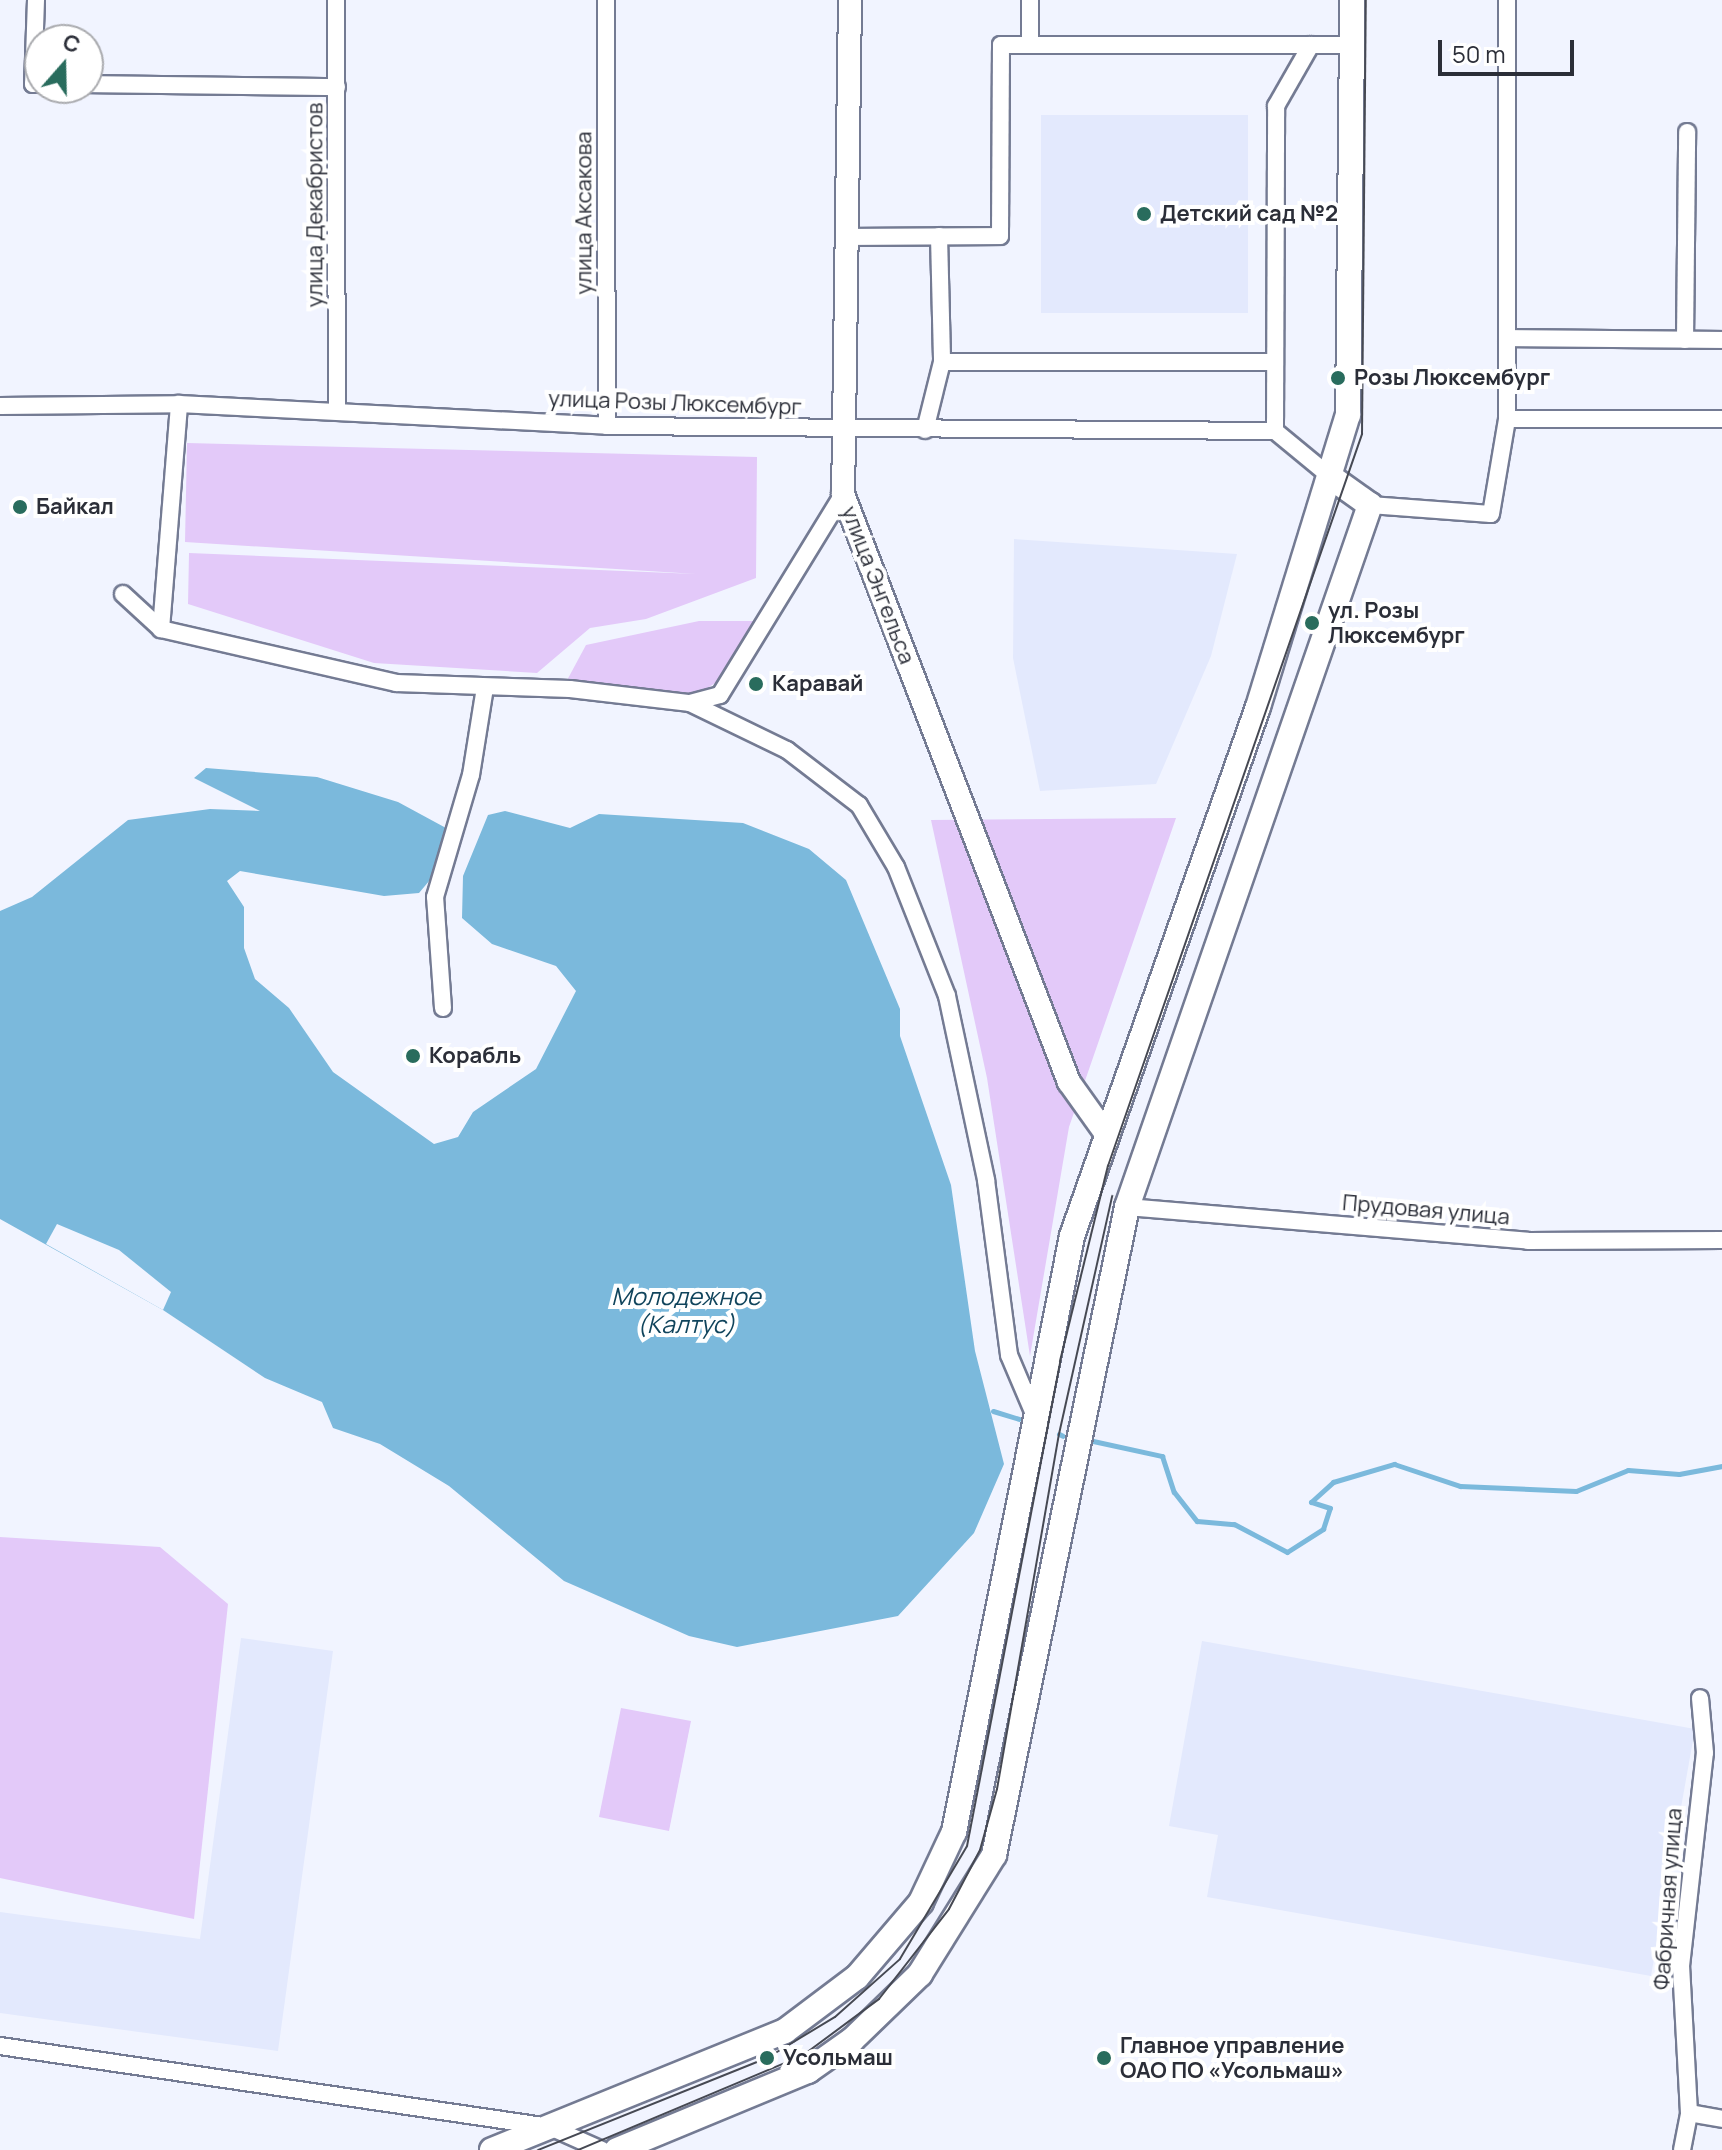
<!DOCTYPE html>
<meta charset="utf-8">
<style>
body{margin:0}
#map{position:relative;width:1722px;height:2150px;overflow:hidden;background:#f1f4ff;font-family:Manrope,sans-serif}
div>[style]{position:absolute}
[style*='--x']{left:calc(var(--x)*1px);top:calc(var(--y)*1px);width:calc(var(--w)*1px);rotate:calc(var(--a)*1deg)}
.built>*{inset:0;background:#e3e9fd}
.green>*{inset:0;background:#e3c9f9}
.water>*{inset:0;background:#7bb9dc}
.pier>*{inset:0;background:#f1f4ff}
.stream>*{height:5px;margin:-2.5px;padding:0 2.5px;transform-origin:2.5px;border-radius:2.5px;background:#7bb9dc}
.roads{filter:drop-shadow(2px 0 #747b93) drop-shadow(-2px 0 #747b93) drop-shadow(0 2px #747b93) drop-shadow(0 -2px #747b93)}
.minor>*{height:16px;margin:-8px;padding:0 8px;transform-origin:8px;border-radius:8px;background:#fff}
.tertiary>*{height:22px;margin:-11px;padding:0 11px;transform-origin:11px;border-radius:11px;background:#fff}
.secondary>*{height:24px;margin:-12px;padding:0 12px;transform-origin:12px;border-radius:12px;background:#fff}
.tram>*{height:2px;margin:-1px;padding:0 1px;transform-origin:1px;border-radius:1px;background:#464953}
.dots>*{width:22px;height:22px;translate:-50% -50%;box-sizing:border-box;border:4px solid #fff;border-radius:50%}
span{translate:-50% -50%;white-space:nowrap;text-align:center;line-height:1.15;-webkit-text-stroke:8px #fff;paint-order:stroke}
.street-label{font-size:22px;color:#2b2e38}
.poi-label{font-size:22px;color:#2b2e38;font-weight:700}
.left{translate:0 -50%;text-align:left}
.water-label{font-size:24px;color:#10445c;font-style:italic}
.north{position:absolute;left:24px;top:24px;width:80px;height:80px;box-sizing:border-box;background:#fff;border:2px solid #aaabaf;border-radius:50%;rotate:20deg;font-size:22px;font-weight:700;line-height:32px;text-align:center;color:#2b2e38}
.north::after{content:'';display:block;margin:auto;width:28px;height:36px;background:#296c5d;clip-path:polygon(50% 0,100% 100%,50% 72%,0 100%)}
.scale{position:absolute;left:1438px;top:40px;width:136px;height:36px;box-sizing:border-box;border:4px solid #2b2e38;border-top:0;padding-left:10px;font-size:24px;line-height:28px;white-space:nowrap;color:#2b2e38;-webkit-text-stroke:6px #fff;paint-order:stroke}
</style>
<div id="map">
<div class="built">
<i style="clip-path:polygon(1041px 115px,1248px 115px,1248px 313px,1041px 313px)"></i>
<i style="clip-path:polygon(1014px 539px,1237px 554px,1211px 656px,1156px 784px,1040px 791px,1013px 658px)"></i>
<i style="clip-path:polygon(241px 1638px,333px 1651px,278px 2051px,0 2013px,0 1912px,200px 1939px)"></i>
<i style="clip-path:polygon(1202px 1641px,1695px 1729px,1651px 1976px,1207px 1897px,1218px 1835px,1169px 1826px)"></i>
</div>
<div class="green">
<i style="clip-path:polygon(187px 443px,757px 457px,756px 578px,646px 619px,590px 628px,537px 673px,374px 663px,188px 604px,189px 553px,696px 574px,185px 542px)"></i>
<i style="clip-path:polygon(699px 621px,756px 621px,718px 681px,687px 702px,565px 684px,586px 645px)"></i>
<i style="clip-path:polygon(1176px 818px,1069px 1127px,1030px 1356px,987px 1078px,931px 820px)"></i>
<i style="clip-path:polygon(0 1537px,160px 1547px,228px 1604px,194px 1919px,0 1878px)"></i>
<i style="clip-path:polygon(621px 1708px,691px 1721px,669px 1831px,599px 1817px)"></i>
</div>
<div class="water">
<i style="clip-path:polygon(206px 768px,317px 777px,398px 802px,446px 828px,440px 868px,419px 893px,384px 896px,240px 871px,227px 881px,244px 907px,244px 948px,255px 979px,289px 1008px,333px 1072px,434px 1144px,458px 1137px,473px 1112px,536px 1069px,576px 991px,556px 966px,492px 944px,462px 918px,463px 876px,488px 815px,505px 811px,570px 828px,599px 814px,743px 823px,809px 849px,846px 880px,900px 1009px,900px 1036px,951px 1185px,975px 1351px,1004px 1464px,974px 1533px,898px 1616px,737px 1647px,689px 1636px,596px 1595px,564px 1581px,449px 1486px,380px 1444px,333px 1428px,322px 1402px,265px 1378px,163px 1310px,0 1219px,0 911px,32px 897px,128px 820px,210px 809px,260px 811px,194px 778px)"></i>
</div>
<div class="pier">
<i style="clip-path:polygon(57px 1224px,119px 1250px,171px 1292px,163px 1310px,46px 1244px)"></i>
</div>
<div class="stream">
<i style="--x:993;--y:1411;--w:27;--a:17"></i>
<i style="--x:1059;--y:1434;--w:4;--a:27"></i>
<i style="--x:1093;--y:1441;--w:71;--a:12.3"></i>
<i style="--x:1162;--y:1456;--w:38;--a:72"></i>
<i style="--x:1174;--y:1492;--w:37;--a:52"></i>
<i style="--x:1197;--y:1521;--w:37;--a:5"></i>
<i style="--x:1234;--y:1524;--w:60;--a:27.8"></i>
<i style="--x:1287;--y:1552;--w:43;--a:-32.6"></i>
<i style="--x:1323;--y:1529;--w:22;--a:-72"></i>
<i style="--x:1330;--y:1508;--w:20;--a:-162"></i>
<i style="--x:1311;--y:1502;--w:30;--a:-42"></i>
<i style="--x:1333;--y:1482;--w:64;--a:-16.4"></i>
<i style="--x:1394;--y:1464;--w:70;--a:18.4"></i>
<i style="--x:1460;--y:1486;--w:116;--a:2.5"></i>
<i style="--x:1576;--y:1491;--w:56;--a:-22"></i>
<i style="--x:1628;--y:1470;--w:51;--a:4.5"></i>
<i style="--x:1679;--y:1474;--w:44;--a:-10.5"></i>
</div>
<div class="roads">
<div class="minor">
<i style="--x:36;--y:0;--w:84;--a:92"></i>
<i style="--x:33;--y:84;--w:7;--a:0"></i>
<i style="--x:336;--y:0;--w:409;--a:89.9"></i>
<i style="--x:606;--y:0;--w:426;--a:89.9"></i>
<i style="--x:1030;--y:45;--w:45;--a:-90"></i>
<i style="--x:88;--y:84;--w:249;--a:0.7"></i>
<i style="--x:939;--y:236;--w:126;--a:88.6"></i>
<i style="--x:850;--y:237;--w:150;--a:-0.4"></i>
<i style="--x:1000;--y:236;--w:191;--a:-89.7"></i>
<i style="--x:1001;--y:45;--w:350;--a:0"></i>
<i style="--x:1507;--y:338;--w:215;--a:0.5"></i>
<i style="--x:1685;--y:340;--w:208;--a:-89.4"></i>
<i style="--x:0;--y:406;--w:179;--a:-0.6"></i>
<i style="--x:179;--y:404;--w:429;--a:2.9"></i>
<i style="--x:607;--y:426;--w:668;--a:0.43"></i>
<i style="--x:1275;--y:431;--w:74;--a:39.5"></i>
<i style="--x:1507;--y:419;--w:215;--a:0"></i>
<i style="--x:925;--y:430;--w:70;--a:-76"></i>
<i style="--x:942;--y:362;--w:333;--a:0"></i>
<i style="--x:1275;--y:431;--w:325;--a:-89.8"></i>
<i style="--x:1276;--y:106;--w:70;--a:-60.2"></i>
<i style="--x:1370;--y:505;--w:121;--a:4.3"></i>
<i style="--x:1491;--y:514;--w:96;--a:-80.4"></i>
<i style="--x:1507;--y:419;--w:419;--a:-90"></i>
<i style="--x:123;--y:594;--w:52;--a:42.6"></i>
<i style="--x:161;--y:629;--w:241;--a:12.9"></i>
<i style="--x:396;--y:683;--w:174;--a:2"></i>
<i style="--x:570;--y:689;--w:121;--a:6.7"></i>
<i style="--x:690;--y:703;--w:31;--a:-15"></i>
<i style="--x:720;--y:695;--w:236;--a:-58.5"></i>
<i style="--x:161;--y:629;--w:226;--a:-85.4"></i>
<i style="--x:690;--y:703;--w:108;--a:25.9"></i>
<i style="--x:787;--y:750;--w:91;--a:37.4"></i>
<i style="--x:859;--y:805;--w:72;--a:59.2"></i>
<i style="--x:896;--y:867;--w:139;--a:68.4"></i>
<i style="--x:947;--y:996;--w:188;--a:78"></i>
<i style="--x:986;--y:1180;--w:177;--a:82.5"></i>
<i style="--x:1009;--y:1355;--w:64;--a:67"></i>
<i style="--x:443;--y:1008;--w:111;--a:-94.1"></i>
<i style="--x:435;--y:897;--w:127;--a:-73.6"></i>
<i style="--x:471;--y:775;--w:88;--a:-80.9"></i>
<i style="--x:1127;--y:1207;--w:402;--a:4.8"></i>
<i style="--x:1528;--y:1241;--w:194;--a:-0.3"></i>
<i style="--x:0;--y:2046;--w:556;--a:8.38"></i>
<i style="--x:550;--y:2127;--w:57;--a:23.9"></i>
<i style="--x:1689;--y:2113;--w:34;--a:10"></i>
<i style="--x:1682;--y:2150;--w:38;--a:-79"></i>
<i style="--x:1689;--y:2113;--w:147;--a:-93.1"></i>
<i style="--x:1681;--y:1966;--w:214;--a:-83.6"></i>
<i style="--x:1705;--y:1753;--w:55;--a:-95.2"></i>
</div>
<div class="tertiary">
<i style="--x:850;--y:0;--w:494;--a:90.8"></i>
<i style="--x:843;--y:494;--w:630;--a:68.98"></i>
<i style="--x:1069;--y:1082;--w:60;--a:54.5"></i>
</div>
<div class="secondary">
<i style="--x:492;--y:2150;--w:316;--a:-22.1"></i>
<i style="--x:785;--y:2031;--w:90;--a:-36.9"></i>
<i style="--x:857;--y:1977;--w:99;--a:-49.5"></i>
<i style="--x:921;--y:1902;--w:77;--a:-64.8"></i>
<i style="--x:954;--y:1832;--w:608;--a:-78.8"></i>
<i style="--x:1072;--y:1236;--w:561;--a:-70.63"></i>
<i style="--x:1258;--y:707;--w:306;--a:-72.9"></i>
<i style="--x:1348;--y:415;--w:415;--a:-89.4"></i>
<i style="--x:617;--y:2150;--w:207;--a:-22.5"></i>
<i style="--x:808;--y:2071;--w:54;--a:-35.2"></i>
<i style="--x:852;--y:2040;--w:95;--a:-44.1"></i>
<i style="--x:920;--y:1974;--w:140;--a:-58.1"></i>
<i style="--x:994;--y:1855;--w:662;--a:-78.4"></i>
<i style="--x:1127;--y:1207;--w:743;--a:-70.91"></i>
<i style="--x:1370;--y:505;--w:47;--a:-144.6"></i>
</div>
</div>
<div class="tram">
<i style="--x:538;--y:2150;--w:247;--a:-21.9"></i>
<i style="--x:767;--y:2058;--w:79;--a:-31.1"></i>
<i style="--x:835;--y:2017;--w:87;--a:-41.7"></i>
<i style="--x:900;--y:1959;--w:131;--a:-59.3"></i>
<i style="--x:967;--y:1846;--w:494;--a:-79.1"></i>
<i style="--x:1060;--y:1361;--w:201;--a:-76.2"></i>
<i style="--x:1108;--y:1166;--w:775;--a:-70.86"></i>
<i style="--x:1362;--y:434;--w:434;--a:-89.5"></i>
<i style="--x:578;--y:2150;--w:243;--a:-22.8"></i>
<i style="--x:802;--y:2056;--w:96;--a:-36.5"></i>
<i style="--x:879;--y:1999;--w:114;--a:-52.1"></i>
<i style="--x:949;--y:1909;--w:67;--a:-62.3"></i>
<i style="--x:980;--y:1850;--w:63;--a:-74.4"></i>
<i style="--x:997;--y:1789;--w:360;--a:-80.1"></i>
<i style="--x:1059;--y:1434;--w:244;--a:-77.4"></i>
</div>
<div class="dots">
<i style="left:1144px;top:214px;background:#296c5d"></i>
<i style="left:1338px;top:378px;background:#296c5d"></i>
<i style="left:20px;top:507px;background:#296c5d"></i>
<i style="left:1312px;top:623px;background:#296c5d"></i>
<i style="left:756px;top:684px;background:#296c5d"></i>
<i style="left:413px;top:1056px;background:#296c5d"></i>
<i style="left:767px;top:2058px;background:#296c5d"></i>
<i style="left:1104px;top:2058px;background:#296c5d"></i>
</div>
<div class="street-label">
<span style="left:315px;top:205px;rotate:-90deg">улица Декабристов</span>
<span style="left:584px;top:213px;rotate:-90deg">улица Аксакова</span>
<span style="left:675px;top:403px;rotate:2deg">улица Розы Люксембург</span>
<span style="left:878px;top:585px;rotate:69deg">улица Энгельса</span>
<span style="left:1426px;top:1210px;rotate:5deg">Прудовая улица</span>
<span style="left:1668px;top:1899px;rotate:-86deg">Фабричная улица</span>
</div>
<div class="poi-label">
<span class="left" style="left:1160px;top:214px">Детский сад №2</span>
<span class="left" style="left:1354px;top:378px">Розы Люксембург</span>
<span class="left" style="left:36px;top:507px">Байкал</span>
<span class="left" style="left:1328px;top:623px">ул. Розы<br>Люксембург</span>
<span class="left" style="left:772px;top:684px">Каравай</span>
<span class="left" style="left:429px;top:1056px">Корабль</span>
<span class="left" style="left:1120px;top:2058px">Главное управление<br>ОАО ПО «Усольмаш»</span>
<span class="left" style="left:783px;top:2058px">Усольмаш</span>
</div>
<div class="water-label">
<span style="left:686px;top:1310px">Молодежное<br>(Калтус)</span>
</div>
<div class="north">С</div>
<div class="scale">50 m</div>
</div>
